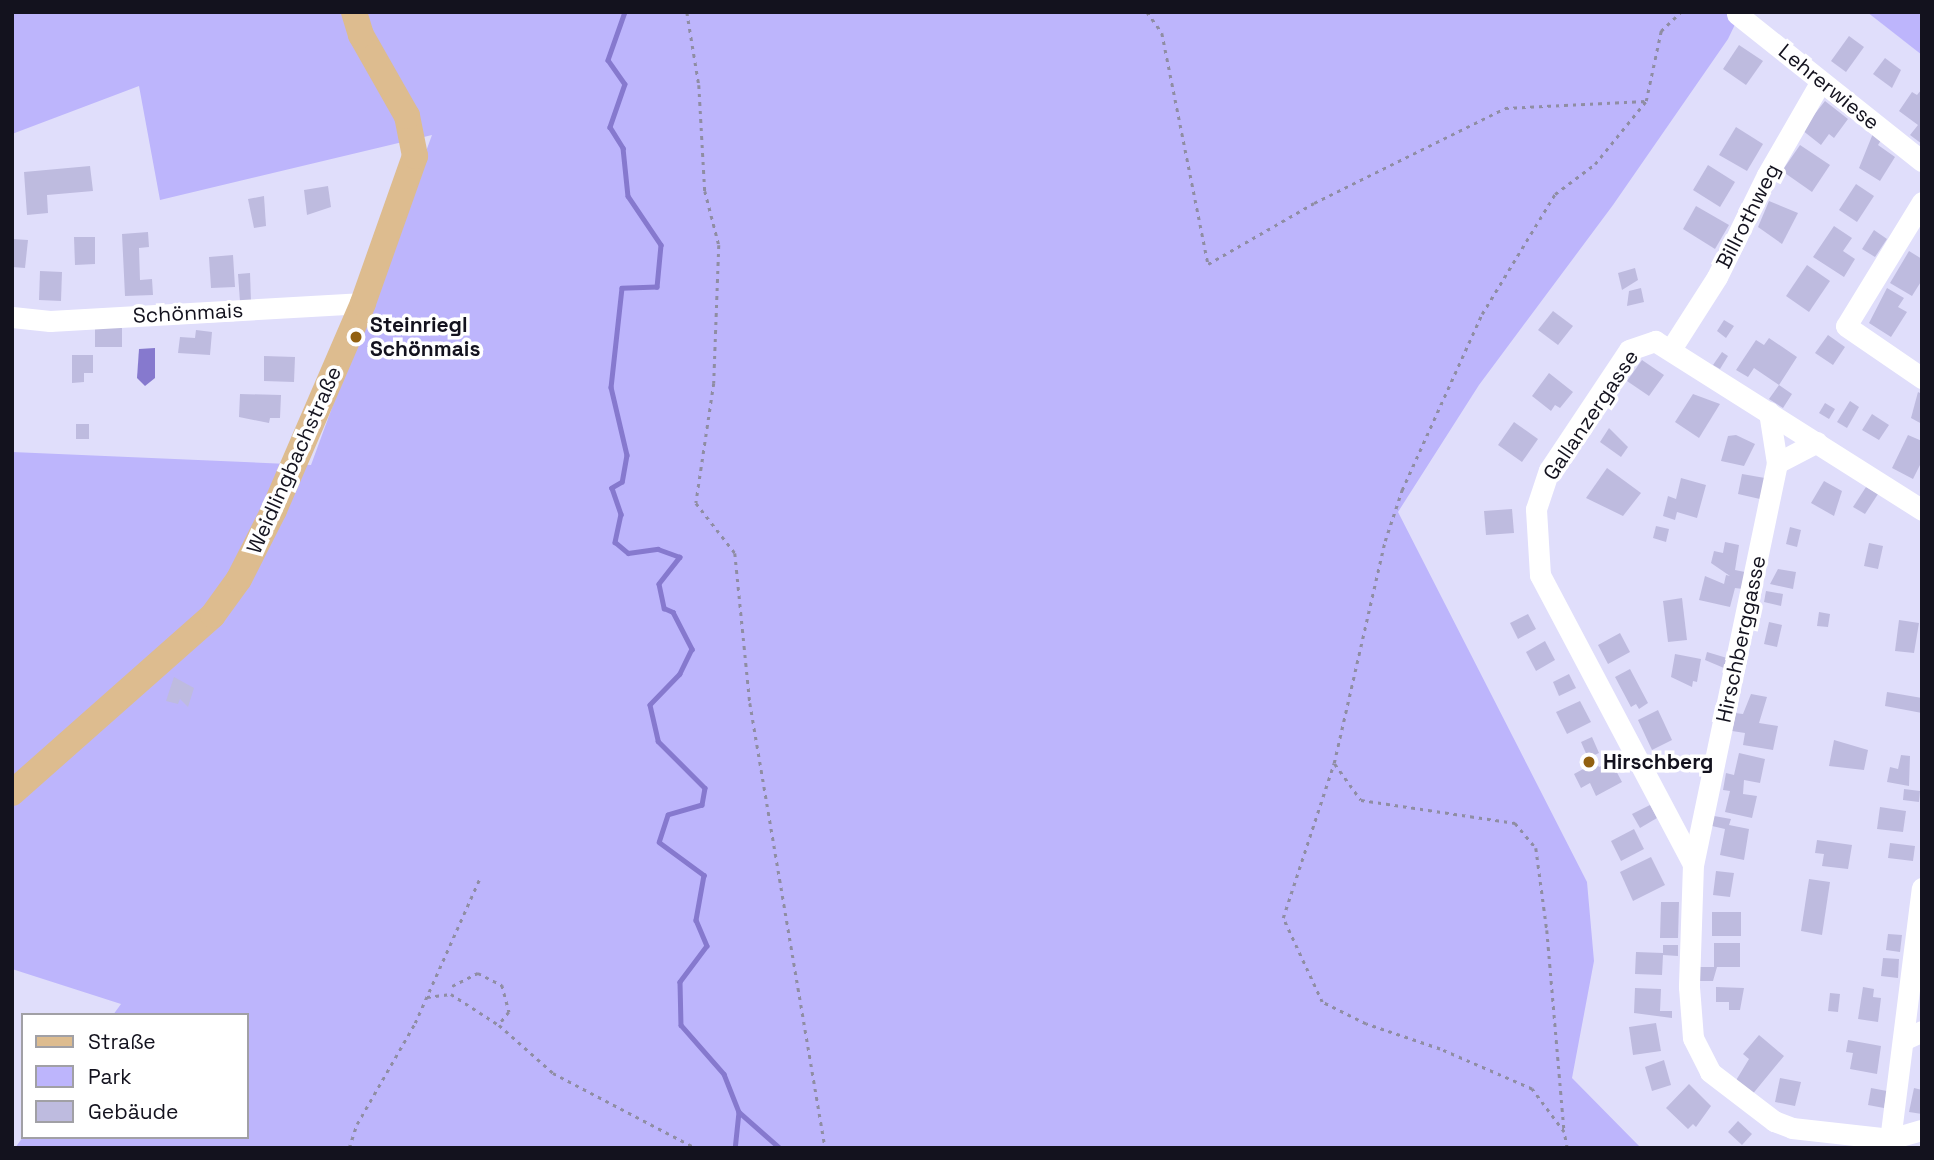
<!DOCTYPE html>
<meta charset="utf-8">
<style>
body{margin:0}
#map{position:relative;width:1934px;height:1160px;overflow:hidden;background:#e0defb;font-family:"Space Grotesk",sans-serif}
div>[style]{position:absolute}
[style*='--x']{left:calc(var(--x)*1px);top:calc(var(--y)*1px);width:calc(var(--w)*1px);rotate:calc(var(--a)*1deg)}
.green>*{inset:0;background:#bdb5fc}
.water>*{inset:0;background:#8679ce}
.stream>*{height:4.5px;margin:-2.25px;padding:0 2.25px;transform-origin:2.25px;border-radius:2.25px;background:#8679ce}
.building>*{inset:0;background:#bebbdf}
.path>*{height:2.5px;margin-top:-1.25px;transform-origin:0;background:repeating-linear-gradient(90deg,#8f8da3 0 3.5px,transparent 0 8.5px)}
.minor>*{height:21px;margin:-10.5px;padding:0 10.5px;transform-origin:10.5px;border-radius:10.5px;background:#fff}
.major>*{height:26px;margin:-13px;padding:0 13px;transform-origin:13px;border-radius:13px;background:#ddbc8f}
.dots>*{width:19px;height:19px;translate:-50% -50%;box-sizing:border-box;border:4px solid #fff;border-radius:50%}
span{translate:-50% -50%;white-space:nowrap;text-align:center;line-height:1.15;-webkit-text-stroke:7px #fff;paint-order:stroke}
.street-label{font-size:21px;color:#13121e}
.poi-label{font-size:21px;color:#13121e;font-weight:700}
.left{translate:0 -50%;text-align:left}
.frame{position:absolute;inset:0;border:14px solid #13121e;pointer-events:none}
.legend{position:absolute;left:21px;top:1013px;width:228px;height:126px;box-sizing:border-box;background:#fff;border:2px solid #a1a0a5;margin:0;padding:9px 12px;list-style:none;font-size:21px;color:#13121e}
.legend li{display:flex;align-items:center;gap:14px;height:35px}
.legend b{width:35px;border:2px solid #a1a0a5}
</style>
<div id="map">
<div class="green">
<i style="clip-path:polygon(12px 12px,1741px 12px,1728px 39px,1613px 205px,1479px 385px,1398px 512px,1587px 882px,1594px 961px,1572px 1078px,1641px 1148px,15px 1148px,23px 1137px,247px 1137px,247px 1015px,113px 1015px,121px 1004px,12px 969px,12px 452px,311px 465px,432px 135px,160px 200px,139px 86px,12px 134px)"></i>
<i style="clip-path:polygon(1867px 12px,1922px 12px,1922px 55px)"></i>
</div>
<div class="water">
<i style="clip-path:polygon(155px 348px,155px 378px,145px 386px,137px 378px,139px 349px)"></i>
</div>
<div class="stream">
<i style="--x:625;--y:12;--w:51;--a:109.5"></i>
<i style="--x:608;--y:60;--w:29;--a:55"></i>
<i style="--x:625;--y:84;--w:46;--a:109.2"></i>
<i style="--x:610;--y:127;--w:25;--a:58"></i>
<i style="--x:623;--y:148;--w:48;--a:84.1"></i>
<i style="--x:628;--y:196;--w:59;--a:56"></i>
<i style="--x:661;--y:245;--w:42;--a:95.4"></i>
<i style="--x:657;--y:287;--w:35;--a:178"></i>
<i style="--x:622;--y:288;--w:100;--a:96.3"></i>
<i style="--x:611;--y:387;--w:70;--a:76.8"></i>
<i style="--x:627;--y:455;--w:27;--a:100"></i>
<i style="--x:622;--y:482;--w:12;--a:149"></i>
<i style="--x:612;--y:488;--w:28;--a:71"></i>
<i style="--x:621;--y:514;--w:29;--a:102"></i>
<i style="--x:615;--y:542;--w:17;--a:40"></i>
<i style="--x:628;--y:553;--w:30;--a:-8"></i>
<i style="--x:658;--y:549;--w:23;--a:20"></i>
<i style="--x:680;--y:557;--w:34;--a:128"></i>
<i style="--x:659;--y:584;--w:25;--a:78"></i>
<i style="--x:664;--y:608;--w:10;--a:24"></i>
<i style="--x:673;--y:612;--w:42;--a:62.8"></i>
<i style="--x:692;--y:649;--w:28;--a:116"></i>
<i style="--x:680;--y:674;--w:43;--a:134.1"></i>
<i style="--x:650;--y:705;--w:37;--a:77"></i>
<i style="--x:658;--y:741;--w:66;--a:45"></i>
<i style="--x:705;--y:788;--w:17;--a:100"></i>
<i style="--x:702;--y:805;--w:35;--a:164"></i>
<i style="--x:668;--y:815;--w:28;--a:108"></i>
<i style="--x:659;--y:842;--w:56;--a:36.3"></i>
<i style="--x:704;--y:875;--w:46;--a:100.1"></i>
<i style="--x:696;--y:920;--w:28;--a:67"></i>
<i style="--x:707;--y:946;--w:45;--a:126.9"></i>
<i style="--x:680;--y:982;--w:43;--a:88.7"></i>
<i style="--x:681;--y:1025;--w:65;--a:48.7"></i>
<i style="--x:724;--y:1074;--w:41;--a:68.5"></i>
<i style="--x:739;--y:1112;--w:36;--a:96"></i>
<i style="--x:739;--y:1112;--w:55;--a:41.3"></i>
</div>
<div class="building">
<i style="clip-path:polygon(1849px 36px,1864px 47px,1846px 72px,1831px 61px)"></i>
<i style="clip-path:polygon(1739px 45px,1763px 61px,1746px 85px,1723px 69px)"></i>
<i style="clip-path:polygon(1885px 58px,1901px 70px,1892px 88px,1873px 74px)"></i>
<i style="clip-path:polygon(1922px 89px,1922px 144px,1910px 135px,1918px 125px,1899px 111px,1912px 92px,1917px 95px)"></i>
<i style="clip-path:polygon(1825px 101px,1848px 119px,1834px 138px,1829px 134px,1821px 145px,1802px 130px)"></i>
<i style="clip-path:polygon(1736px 127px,1763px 144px,1747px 171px,1719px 155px)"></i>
<i style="clip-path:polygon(1874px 131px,1883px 137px,1878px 145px,1895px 157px,1880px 181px,1859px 168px)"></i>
<i style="clip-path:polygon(1800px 145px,1830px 165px,1812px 192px,1782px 171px)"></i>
<i style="clip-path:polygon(1708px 165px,1735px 182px,1720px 207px,1693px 190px)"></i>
<i style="clip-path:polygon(90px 166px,93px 191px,47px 195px,48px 213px,27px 215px,24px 172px)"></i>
<i style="clip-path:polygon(1856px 184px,1874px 196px,1857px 222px,1839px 210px)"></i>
<i style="clip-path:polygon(328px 186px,331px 207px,307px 215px,304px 190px)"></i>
<i style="clip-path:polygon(264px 196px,266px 226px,254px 228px,248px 199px)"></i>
<i style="clip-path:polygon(1769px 201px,1798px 213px,1782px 244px,1758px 227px)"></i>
<i style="clip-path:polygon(1696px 206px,1729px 225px,1715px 249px,1683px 229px)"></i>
<i style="clip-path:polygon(1834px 226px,1852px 238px,1843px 251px,1855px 259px,1844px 277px,1813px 257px)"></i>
<i style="clip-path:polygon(1874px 230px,1887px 239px,1875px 257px,1862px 249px)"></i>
<i style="clip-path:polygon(148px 232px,149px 247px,139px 248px,140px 280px,152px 279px,153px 295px,125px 296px,122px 234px)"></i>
<i style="clip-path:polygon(74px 237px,95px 237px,95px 264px,75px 265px)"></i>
<i style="clip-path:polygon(12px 239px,28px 240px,25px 268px,12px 267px)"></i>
<i style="clip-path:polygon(1909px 251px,1922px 259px,1922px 280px,1912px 296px,1890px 283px)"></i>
<i style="clip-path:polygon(233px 255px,235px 287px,211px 288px,209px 257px)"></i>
<i style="clip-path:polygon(1807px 265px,1830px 281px,1809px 312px,1786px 296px)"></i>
<i style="clip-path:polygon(1635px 268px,1638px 280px,1622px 290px,1618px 273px)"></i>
<i style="clip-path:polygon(40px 271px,62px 272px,61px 301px,39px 300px)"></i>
<i style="clip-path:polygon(250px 273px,251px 302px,240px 302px,238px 274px)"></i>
<i style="clip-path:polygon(1641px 288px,1644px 302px,1627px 306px,1629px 291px)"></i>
<i style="clip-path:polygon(1887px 288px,1904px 298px,1898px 307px,1907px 312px,1891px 337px,1869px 323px)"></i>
<i style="clip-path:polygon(1553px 311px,1573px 326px,1558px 345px,1538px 330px)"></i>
<i style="clip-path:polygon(1724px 320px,1734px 326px,1726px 338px,1717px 331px)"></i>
<i style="clip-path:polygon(95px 328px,122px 328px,122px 347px,95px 347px)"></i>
<i style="clip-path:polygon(196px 330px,212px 332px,210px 355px,178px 353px,180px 337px,195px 338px)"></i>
<i style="clip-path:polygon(1828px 335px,1845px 347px,1833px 365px,1815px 353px)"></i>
<i style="clip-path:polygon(1769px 338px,1797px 357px,1779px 385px,1792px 394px,1783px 408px,1769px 399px,1779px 385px,1754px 368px,1748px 377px,1736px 370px,1756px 340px,1764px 345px)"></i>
<i style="clip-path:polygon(1722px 352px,1728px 356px,1720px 369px,1713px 365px)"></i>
<i style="clip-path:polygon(72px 355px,93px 355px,93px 373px,84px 373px,84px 382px,72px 383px)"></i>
<i style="clip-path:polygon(264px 356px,295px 357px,294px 382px,264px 381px)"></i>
<i style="clip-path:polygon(1642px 360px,1664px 375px,1649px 396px,1627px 381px)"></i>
<i style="clip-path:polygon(1549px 373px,1573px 392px,1560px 408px,1555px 405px,1551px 411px,1532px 396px)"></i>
<i style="clip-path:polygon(1918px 392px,1922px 394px,1922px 424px,1911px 418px)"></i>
<i style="clip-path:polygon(240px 394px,281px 395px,280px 418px,270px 418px,269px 423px,239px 417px)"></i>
<i style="clip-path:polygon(1693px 394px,1720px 404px,1699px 438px,1675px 422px)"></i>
<i style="clip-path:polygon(1850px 401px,1859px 407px,1847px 428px,1837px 422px)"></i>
<i style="clip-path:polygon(1825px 403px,1835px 409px,1829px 419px,1819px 413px)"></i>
<i style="clip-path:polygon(1872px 414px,1889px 425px,1879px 440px,1862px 430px)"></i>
<i style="clip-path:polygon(1514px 422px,1538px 439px,1522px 462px,1498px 445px)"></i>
<i style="clip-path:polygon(76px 424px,89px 424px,89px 439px,76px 439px)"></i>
<i style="clip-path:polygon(1609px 428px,1628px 447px,1621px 457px,1600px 442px)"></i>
<i style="clip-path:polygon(1736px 435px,1755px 444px,1744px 466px,1721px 461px,1728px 436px)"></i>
<i style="clip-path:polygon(1908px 435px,1922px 441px,1922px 461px,1913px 479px,1892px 468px)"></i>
<i style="clip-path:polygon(1607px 468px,1641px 493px,1623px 516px,1586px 498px)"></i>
<i style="clip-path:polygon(1742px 474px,1765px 478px,1760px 499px,1738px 494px)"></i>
<i style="clip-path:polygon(1681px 478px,1706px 485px,1697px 518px,1677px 512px,1675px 520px,1663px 516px,1668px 496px,1676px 499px)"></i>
<i style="clip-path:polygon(1824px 481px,1842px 491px,1834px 516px,1811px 503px)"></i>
<i style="clip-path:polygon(1866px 487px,1878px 494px,1865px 514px,1853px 507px)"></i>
<i style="clip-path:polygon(1512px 509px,1514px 533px,1486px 535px,1484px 511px)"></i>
<i style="clip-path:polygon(1656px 526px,1669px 529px,1666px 542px,1653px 538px)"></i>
<i style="clip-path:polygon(1790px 527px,1801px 530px,1797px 547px,1786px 544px)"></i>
<i style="clip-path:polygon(1725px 542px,1739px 545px,1735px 570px,1745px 572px,1743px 589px,1735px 588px,1730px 607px,1699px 600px,1705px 576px,1724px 584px,1726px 575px,1730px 576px,1711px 563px,1714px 551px,1723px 553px)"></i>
<i style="clip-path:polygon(1869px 543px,1883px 546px,1878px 569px,1864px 566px)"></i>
<i style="clip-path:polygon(1778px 569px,1796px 572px,1793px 589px,1770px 584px)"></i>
<i style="clip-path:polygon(1766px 591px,1783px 594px,1781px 606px,1764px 602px)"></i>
<i style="clip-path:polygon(1682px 598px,1687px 640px,1668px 642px,1663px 601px)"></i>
<i style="clip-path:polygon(1819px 612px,1830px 614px,1828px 627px,1817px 626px)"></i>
<i style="clip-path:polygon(1528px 614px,1536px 629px,1518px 639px,1510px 623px)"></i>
<i style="clip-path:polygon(1899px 620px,1919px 623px,1914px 653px,1895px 651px)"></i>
<i style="clip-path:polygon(1769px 622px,1782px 625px,1777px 647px,1764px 644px)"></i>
<i style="clip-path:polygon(1620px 633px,1630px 652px,1608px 664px,1598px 645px)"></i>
<i style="clip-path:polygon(1545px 641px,1555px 660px,1536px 671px,1526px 652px)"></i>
<i style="clip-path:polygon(1707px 652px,1727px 658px,1724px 668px,1705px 660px)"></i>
<i style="clip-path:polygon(1675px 654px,1701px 659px,1697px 682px,1693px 681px,1692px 687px,1671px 677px)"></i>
<i style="clip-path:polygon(1630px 669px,1648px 703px,1639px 709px,1636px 704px,1631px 707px,1615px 677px)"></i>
<i style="clip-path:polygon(1569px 674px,1576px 688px,1559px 696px,1553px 682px)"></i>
<i style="clip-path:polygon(174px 677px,194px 688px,188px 707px,180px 699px,178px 704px,166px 701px)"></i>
<i style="clip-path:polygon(1887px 692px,1922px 698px,1922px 713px,1885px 706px)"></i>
<i style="clip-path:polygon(1751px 694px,1767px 697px,1759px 723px,1778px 726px,1773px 750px,1743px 745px,1745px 733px,1732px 731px,1735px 713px,1743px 714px)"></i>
<i style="clip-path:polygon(1580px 701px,1591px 722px,1567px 734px,1556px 712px)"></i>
<i style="clip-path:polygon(1658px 710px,1672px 740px,1652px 750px,1638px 720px)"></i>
<i style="clip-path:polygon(1592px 737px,1599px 753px,1588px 758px,1581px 742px)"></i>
<i style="clip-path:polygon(1834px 740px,1868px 750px,1864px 770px,1829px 766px)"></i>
<i style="clip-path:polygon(1739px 753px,1765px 759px,1760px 783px,1744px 780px,1743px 794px,1757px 796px,1752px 818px,1725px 812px,1730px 791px,1723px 790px,1726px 773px,1734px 775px)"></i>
<i style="clip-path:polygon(1901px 755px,1910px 756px,1909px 786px,1887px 782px,1890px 767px,1898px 769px)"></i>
<i style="clip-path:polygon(1611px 761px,1622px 782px,1596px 796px,1590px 783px,1581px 788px,1574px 774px,1596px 762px,1599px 767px)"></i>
<i style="clip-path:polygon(1904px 789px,1920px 791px,1919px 802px,1903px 800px)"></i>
<i style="clip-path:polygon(1650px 805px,1657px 818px,1640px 828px,1632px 814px)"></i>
<i style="clip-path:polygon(1880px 807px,1906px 811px,1903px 832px,1877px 829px)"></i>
<i style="clip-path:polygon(1714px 816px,1731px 819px,1729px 825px,1749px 829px,1744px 860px,1720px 855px,1725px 829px,1712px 826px)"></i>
<i style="clip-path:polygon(1634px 829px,1644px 849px,1621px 861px,1611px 841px)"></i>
<i style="clip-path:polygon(1817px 840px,1852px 845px,1848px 869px,1822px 866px,1824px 854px,1815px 853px)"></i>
<i style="clip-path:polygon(1890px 843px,1915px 846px,1913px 861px,1888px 858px)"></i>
<i style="clip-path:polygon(1651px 857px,1665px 885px,1633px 901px,1620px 872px)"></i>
<i style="clip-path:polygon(1716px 871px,1734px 873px,1730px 897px,1713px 895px)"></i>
<i style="clip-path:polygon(1809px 879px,1830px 882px,1822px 935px,1801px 931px)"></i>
<i style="clip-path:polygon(1661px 902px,1679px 902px,1678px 938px,1660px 938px)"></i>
<i style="clip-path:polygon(1712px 912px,1741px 912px,1741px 936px,1712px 936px)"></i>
<i style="clip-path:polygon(1888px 934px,1902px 935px,1900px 952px,1886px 950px)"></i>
<i style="clip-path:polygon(1714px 943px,1740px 943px,1740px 967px,1717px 967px,1713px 981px,1700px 981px,1700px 967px,1714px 967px)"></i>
<i style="clip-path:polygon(1663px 945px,1678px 945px,1678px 956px,1663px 955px,1662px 975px,1635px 974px,1636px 952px,1663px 953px)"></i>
<i style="clip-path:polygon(1883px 958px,1899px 959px,1898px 978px,1881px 976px)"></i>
<i style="clip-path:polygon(1716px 987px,1744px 988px,1740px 1010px,1729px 1010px,1729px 1002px,1716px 1002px)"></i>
<i style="clip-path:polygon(1863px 987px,1874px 989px,1873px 997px,1881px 998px,1878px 1022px,1858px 1019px)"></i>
<i style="clip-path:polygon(1635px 988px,1661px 989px,1660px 1011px,1672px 1011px,1672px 1018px,1634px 1013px)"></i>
<i style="clip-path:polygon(1830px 993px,1840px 994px,1838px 1012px,1828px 1011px)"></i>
<i style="clip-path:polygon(1656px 1023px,1661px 1051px,1633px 1055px,1629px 1027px)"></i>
<i style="clip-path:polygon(1759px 1035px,1784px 1056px,1751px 1096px,1735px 1082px,1749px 1059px,1743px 1054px)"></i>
<i style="clip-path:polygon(1848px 1040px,1881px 1046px,1877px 1074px,1850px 1069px,1853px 1053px,1846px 1052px)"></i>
<i style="clip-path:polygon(1664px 1060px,1671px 1085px,1652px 1091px,1645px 1067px)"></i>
<i style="clip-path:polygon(1780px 1078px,1801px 1082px,1795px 1106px,1775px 1102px)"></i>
<i style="clip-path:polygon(1689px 1084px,1711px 1106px,1696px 1127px,1693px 1124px,1688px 1129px,1666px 1108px)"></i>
<i style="clip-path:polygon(1871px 1088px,1887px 1091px,1884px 1108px,1868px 1105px)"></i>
<i style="clip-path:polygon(1914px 1088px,1922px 1090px,1922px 1114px,1909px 1112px)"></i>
<i style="clip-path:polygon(1738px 1121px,1752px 1134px,1742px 1145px,1728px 1132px)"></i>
</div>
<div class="path">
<i style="--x:687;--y:12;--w:74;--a:80.7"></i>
<i style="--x:699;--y:85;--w:106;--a:86.8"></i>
<i style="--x:705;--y:191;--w:56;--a:75.5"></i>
<i style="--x:719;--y:245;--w:138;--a:92.1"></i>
<i style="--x:714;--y:383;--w:121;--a:98.5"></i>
<i style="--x:696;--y:503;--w:63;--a:52"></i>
<i style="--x:735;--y:553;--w:151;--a:84.3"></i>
<i style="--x:750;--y:703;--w:451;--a:80.4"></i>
<i style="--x:1147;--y:12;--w:26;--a:54"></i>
<i style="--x:1162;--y:33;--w:236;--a:78.7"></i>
<i style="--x:1208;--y:264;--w:122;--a:-29.9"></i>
<i style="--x:1314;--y:203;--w:213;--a:-26.4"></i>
<i style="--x:1505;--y:108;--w:141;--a:-2.8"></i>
<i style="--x:1335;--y:764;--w:44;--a:54.2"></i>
<i style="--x:1361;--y:800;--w:156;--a:8.5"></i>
<i style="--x:1515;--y:823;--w:33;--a:50"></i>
<i style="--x:1536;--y:848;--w:83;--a:82.4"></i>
<i style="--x:1547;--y:930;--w:200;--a:85.1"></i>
<i style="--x:452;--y:986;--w:29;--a:-27"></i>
<i style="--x:478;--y:973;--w:27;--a:27"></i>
<i style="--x:502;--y:985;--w:28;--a:75"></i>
<i style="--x:509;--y:1012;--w:16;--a:128"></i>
<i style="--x:427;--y:997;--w:24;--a:-7"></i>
<i style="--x:451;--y:994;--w:57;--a:32.9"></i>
<i style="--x:499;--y:1025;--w:72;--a:41.6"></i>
<i style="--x:553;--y:1073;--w:161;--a:27.7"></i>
<i style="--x:349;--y:1148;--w:25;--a:-72"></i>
<i style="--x:357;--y:1124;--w:116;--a:-60.1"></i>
<i style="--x:415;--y:1023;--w:157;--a:-65.9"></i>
<i style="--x:1567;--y:1148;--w:16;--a:-101"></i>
<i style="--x:1564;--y:1132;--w:54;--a:-126.7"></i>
<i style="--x:1532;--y:1089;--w:100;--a:-156.5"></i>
<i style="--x:1440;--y:1049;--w:78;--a:-161.3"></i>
<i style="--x:1366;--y:1024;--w:49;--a:-153.4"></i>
<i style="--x:1322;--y:1002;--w:93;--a:-114.9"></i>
<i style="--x:1283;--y:918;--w:163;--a:-71.8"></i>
<i style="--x:1334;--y:763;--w:228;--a:-77.1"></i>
<i style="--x:1385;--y:541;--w:54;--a:-71.6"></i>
<i style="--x:1402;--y:490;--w:193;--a:-65.6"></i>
<i style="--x:1482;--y:314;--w:140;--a:-58.7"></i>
<i style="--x:1555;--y:194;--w:50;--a:-36.9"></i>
<i style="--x:1595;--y:164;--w:81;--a:-51"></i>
<i style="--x:1646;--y:101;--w:72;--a:-77.9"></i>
<i style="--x:1661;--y:31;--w:28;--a:-44"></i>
</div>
<div class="minor">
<i style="--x:1737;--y:14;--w:236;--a:38.5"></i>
<i style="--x:1922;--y:202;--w:145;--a:121.5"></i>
<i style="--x:1846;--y:326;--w:92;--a:34.4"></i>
<i style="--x:12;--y:317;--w:38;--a:6"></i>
<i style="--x:50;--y:321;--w:314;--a:-3.3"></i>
<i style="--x:1671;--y:349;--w:85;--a:-57.4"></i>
<i style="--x:1717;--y:277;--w:114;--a:-63.9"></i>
<i style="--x:1767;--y:175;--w:108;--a:-60.1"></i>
<i style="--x:1769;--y:412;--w:52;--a:81.1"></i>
<i style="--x:1777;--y:463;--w:410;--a:101.8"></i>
<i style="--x:1693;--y:864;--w:123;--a:91.9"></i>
<i style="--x:1689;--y:987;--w:51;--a:85.5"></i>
<i style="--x:1693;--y:1038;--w:38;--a:63"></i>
<i style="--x:1710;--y:1072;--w:81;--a:37.4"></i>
<i style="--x:1774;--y:1121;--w:19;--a:21"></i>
<i style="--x:1792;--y:1128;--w:99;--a:6.4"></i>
<i style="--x:1890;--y:1139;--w:33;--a:-16"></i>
<i style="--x:1777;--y:463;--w:45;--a:-27.7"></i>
<i style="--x:1693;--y:864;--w:327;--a:-117.9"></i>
<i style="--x:1540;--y:575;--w:66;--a:-93.5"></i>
<i style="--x:1536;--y:509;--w:41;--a:-71.6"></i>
<i style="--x:1549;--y:470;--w:144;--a:-56.3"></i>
<i style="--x:1629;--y:350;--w:28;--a:-19"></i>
<i style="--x:1655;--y:341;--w:316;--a:32.3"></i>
<i style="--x:1903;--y:1040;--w:21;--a:-25"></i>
<i style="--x:1889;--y:1148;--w:262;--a:-82.8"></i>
</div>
<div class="major">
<i style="--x:12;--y:793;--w:268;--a:-41.5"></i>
<i style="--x:213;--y:615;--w:44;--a:-54.2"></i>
<i style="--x:239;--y:579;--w:77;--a:-63.1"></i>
<i style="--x:274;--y:510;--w:225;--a:-66.7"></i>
<i style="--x:363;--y:303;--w:156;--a:-70.5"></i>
<i style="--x:415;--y:156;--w:41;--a:-101.3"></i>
<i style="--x:407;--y:116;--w:93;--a:-119.6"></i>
<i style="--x:361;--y:35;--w:24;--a:-107"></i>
</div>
<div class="dots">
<i style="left:356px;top:337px;background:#926010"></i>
<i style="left:1589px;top:762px;background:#926010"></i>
</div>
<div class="street-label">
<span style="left:1829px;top:87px;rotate:39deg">Lehrerwiese</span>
<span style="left:1748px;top:216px;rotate:-63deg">Billrothweg</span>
<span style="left:188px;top:313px;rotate:-3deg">Schönmais</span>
<span style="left:1591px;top:415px;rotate:-56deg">Gallanzergasse</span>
<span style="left:294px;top:460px;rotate:-66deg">Weidlingbachstraße</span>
<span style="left:1741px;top:639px;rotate:-78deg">Hirschberggasse</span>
</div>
<div class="poi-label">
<span class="left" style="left:370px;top:337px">Steinriegl<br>Schönmais</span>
<span class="left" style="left:1603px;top:762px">Hirschberg</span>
</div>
<div class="frame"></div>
<ul class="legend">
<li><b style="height:9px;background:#ddbc8f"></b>Straße</li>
<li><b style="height:19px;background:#bdb5fc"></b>Park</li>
<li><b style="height:19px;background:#bebbdf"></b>Gebäude</li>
</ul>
</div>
